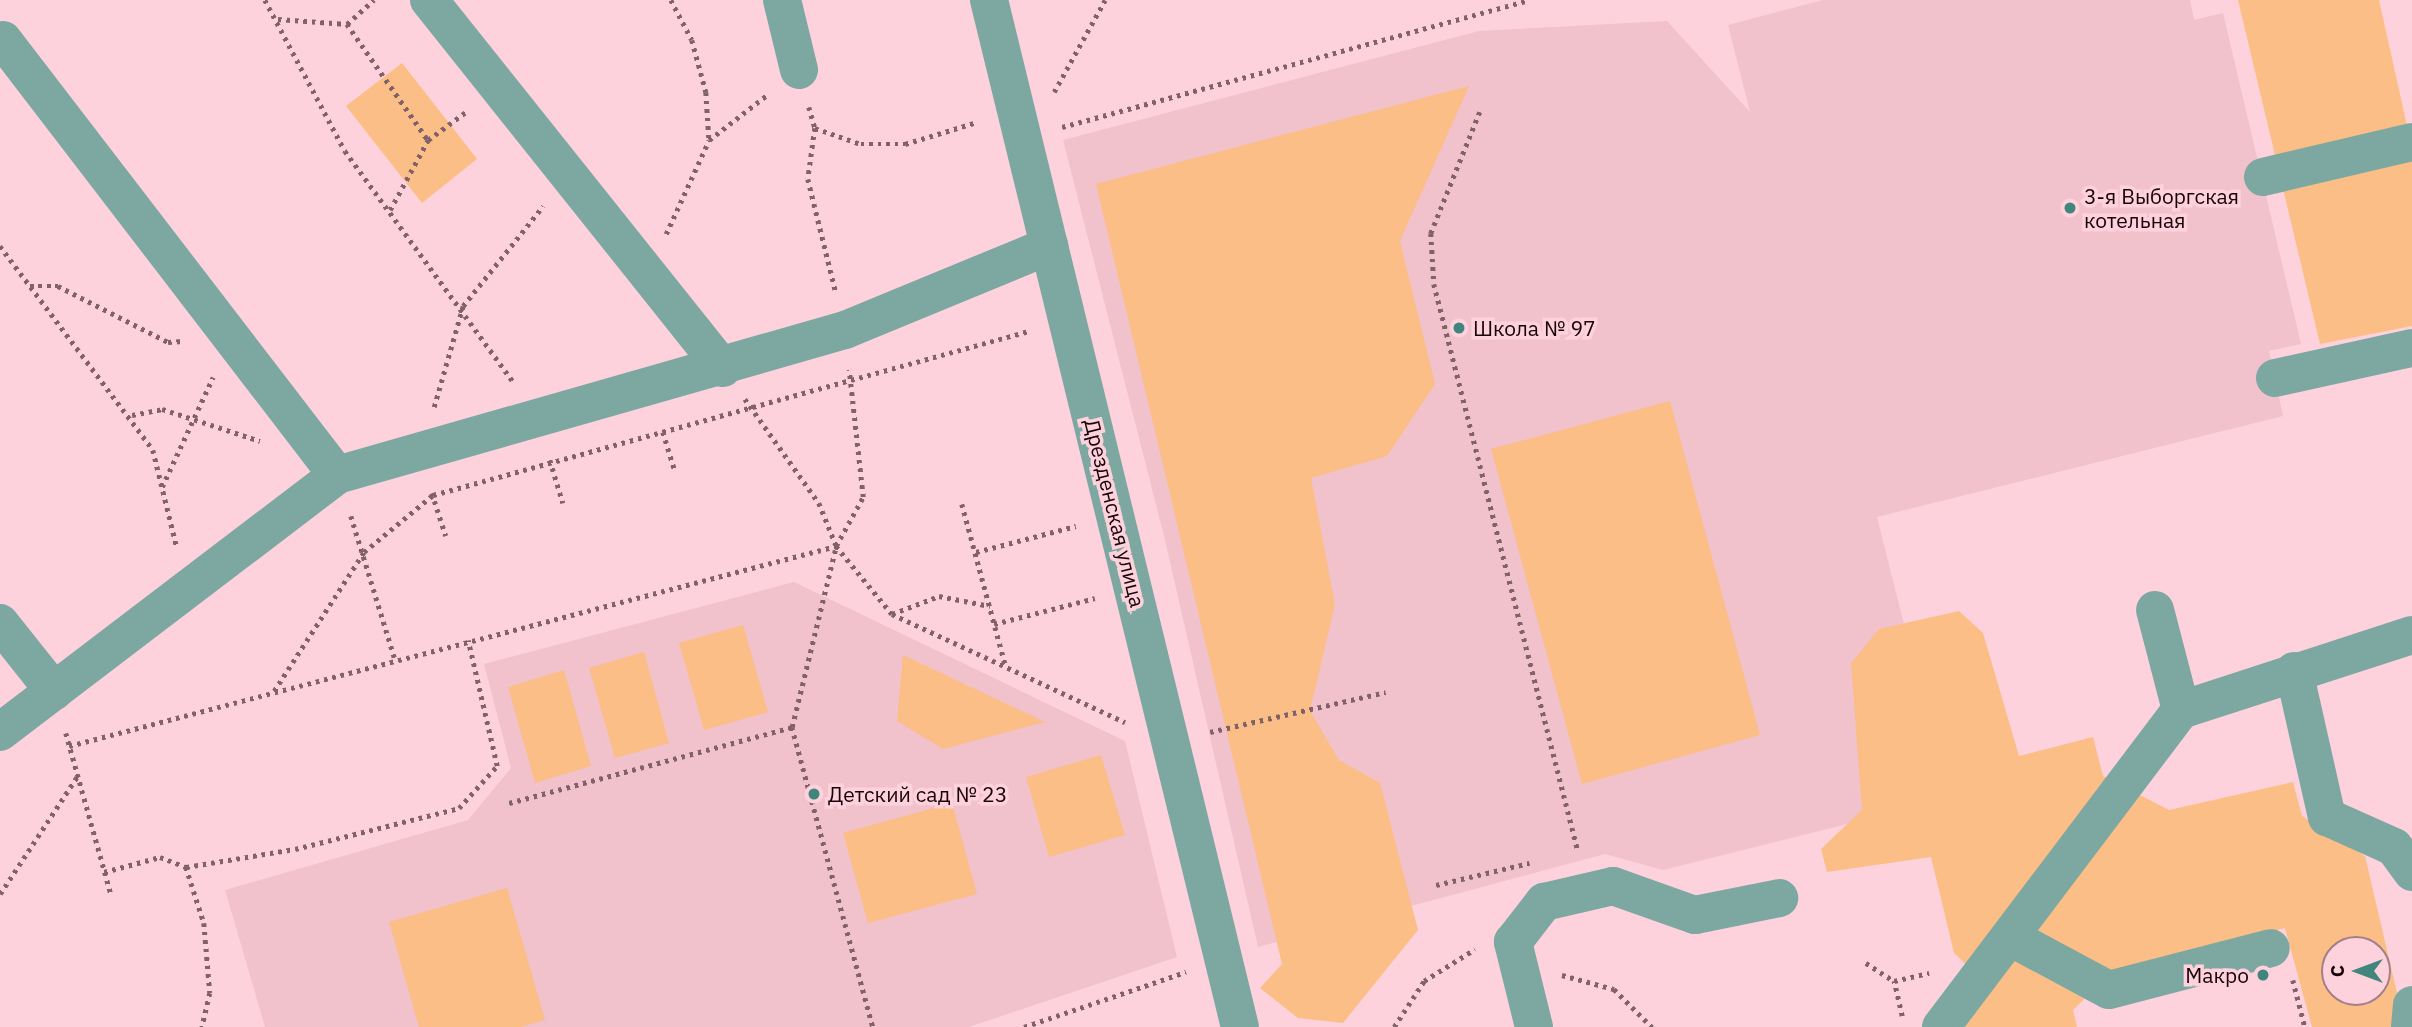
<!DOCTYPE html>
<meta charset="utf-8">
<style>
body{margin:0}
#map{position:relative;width:2412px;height:1027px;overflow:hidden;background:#fed2dc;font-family:"IBM Plex Sans",sans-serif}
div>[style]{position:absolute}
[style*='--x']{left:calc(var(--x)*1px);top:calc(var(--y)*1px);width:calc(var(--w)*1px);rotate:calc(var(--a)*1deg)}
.built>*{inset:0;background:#f1c1cc}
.green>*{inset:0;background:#fbbe86}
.path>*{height:4.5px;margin-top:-2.25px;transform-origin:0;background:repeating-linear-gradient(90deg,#816269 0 3.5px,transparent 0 8.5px)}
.minor>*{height:38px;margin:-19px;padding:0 19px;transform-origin:19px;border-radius:19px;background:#7ca8a1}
.dots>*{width:19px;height:19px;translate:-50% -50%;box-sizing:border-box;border:4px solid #fed2dc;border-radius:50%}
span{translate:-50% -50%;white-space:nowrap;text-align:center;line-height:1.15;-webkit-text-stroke:7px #fed2dc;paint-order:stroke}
.poi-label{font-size:21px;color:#19040a}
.left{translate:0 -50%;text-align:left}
.right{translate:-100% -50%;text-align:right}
.street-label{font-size:21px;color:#19040a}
.north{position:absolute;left:2321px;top:936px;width:70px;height:70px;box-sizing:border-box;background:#fed2dc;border:2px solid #a28088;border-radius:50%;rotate:270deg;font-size:19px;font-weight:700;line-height:28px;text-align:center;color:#19040a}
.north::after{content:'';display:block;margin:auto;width:24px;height:32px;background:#41867c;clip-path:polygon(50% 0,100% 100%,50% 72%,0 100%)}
</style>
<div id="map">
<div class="built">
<i style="clip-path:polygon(1823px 0,2190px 0,2194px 20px,2223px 13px,2301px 344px,2269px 351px,2283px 416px,1877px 517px,1948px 799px,1663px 870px,1605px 854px,1258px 947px,1165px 540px,1063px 140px,1479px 31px,1667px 21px,1750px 112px,1728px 25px)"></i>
<i style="clip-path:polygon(794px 582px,1125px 741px,1177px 957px,969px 1027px,265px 1027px,225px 890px,468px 820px,511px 768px,484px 664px)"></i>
</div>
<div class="green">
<i style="clip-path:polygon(2238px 0,2379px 0,2412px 148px,2412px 326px,2320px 344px)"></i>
<i style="clip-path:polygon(402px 63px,477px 159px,422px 203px,346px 106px)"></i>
<i style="clip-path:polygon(1469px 86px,1400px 241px,1435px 384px,1387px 456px,1311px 478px,1335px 604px,1310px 711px,1339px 760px,1380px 783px,1418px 930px,1343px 1023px,1298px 1018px,1260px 988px,1282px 964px,1096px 184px)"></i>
<i style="clip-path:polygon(1670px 401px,1760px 735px,1582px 784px,1491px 449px)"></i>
<i style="clip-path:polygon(evenodd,1959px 611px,1983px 633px,2019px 756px,2093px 737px,2103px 776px,2169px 810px,2293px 782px,2302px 816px,2365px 856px,2405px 1027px,2312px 1027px,2285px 928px,2112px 972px,2073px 1010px,2077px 1027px,1955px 1027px,1987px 984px,1954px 953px,1931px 857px,1827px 872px,1821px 849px,1862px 810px,1851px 663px,1879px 629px,1959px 611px,2335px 950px,2377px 950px,2377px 992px,2335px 992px,2335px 950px)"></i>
<i style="clip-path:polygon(743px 625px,768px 712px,704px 730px,679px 643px)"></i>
<i style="clip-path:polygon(644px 652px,669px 743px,615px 758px,589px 668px)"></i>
<i style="clip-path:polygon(903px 655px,1045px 722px,943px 749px,897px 721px)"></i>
<i style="clip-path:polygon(564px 670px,591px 766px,535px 783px,508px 687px)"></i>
<i style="clip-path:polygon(1101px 755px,1125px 835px,1049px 857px,1026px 777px)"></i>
<i style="clip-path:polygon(952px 803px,977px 894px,868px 923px,843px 833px)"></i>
<i style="clip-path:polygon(507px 888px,545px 1020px,521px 1027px,419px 1027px,389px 922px)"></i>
</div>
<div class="path">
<i style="--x:265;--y:0;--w:171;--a:62.1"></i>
<i style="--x:345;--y:151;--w:287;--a:53.9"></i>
<i style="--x:671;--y:0;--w:45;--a:62.3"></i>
<i style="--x:692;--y:40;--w:54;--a:74.9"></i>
<i style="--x:706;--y:92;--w:47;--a:86.3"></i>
<i style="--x:278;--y:19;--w:69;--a:4.1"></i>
<i style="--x:347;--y:24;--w:36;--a:-42"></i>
<i style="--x:347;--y:24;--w:141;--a:55.1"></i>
<i style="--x:1054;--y:92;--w:105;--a:-61"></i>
<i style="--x:809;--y:107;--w:22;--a:74"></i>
<i style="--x:815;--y:128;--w:51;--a:97.8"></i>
<i style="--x:808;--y:179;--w:117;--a:76.2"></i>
<i style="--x:1480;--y:112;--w:131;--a:112"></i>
<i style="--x:1431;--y:233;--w:51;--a:86.6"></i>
<i style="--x:1434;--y:284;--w:585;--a:75.75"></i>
<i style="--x:1062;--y:127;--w:483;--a:-15.2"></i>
<i style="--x:815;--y:128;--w:49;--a:19.2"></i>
<i style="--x:861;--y:144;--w:44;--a:0"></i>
<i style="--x:905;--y:144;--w:75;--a:-17"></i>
<i style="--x:390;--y:210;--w:80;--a:-61.5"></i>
<i style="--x:428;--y:140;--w:49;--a:-36.6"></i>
<i style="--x:666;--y:234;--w:103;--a:-65.4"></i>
<i style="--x:709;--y:140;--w:73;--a:-37.8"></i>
<i style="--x:0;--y:246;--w:255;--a:53.1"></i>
<i style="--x:153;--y:450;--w:101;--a:76.2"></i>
<i style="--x:30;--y:286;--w:28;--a:0"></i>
<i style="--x:58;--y:286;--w:123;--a:27"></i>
<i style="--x:168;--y:342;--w:15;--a:-4"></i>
<i style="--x:745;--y:399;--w:128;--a:54.6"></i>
<i style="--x:819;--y:503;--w:45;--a:68"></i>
<i style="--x:434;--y:407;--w:105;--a:-74"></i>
<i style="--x:463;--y:306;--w:128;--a:-51.3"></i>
<i style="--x:132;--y:415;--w:31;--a:-11"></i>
<i style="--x:162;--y:409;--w:103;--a:18.1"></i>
<i style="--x:663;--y:432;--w:41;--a:72.9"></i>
<i style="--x:550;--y:460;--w:45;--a:73.2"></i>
<i style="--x:162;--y:487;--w:121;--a:-65.1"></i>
<i style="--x:432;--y:493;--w:45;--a:72"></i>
<i style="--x:962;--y:504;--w:169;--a:74.9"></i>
<i style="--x:351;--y:516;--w:150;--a:72.9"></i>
<i style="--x:976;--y:552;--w:103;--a:-14.6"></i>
<i style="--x:892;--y:614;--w:50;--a:-21"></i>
<i style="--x:939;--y:596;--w:52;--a:11.1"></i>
<i style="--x:994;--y:624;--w:104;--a:-14.4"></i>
<i style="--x:274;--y:691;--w:166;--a:-57.1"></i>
<i style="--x:364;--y:552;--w:89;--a:-39.6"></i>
<i style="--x:433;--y:495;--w:618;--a:-15.39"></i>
<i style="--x:792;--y:727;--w:186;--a:-76.3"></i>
<i style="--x:836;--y:546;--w:56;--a:-61.1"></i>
<i style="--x:863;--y:497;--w:128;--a:-96.3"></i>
<i style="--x:1210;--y:732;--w:180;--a:-12.8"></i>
<i style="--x:66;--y:733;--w:167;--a:74.4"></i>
<i style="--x:69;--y:746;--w:793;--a:-14.61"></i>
<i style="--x:836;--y:546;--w:88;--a:50.5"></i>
<i style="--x:892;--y:614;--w:257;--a:24.9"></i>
<i style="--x:509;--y:803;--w:293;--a:-15"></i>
<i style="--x:792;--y:727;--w:311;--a:74.9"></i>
<i style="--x:186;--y:867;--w:110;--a:-9.4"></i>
<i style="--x:295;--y:849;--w:169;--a:-14"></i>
<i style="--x:459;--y:808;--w:57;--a:-47.9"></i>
<i style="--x:497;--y:766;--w:129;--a:-103"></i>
<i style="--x:104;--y:872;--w:58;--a:-15"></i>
<i style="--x:160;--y:857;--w:28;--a:21"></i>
<i style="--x:186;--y:867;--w:59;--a:72.2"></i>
<i style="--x:204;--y:923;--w:70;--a:85.1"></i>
<i style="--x:210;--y:993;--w:35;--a:103"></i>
<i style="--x:1436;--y:885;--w:96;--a:-13.3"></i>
<i style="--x:0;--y:894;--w:140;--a:-56.7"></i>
<i style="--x:1866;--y:963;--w:33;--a:33"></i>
<i style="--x:1562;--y:975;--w:54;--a:15.1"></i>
<i style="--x:1614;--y:989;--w:54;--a:45"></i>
<i style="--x:2293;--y:980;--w:49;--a:75.7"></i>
<i style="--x:1902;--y:1016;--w:36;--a:-103"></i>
<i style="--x:1894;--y:981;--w:36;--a:-13"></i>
<i style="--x:1024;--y:1027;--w:171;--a:-18.8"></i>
<i style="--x:1394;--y:1027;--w:55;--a:-56.9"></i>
<i style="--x:1424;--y:981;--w:60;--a:-32.1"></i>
</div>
<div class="minor">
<i style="--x:429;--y:0;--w:471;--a:51.4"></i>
<i style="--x:782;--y:0;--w:72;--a:76.3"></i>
<i style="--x:989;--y:0;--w:1057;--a:76.27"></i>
<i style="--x:3;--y:40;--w:548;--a:52.48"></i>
<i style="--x:2263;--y:177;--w:153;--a:-13.2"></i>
<i style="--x:2275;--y:378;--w:140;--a:-12.4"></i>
<i style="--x:2155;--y:610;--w:103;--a:75.4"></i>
<i style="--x:0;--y:623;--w:87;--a:51.5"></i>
<i style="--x:2294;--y:671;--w:150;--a:77.3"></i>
<i style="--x:2327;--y:817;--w:73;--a:24.1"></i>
<i style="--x:2394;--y:847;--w:31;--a:54"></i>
<i style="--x:0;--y:732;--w:424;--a:-37.3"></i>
<i style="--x:337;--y:475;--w:528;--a:-15.93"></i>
<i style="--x:845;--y:330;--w:221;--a:-22.4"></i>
<i style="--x:2010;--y:937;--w:112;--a:28.2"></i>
<i style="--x:2109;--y:990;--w:167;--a:-14.5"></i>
<i style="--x:1534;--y:1027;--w:88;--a:-103.9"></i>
<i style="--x:1513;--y:942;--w:51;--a:-52.2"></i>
<i style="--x:1544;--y:902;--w:71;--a:-13.1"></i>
<i style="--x:1613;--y:886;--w:87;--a:19.5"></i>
<i style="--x:1695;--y:915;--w:86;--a:-11.4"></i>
<i style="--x:1941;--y:1027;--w:398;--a:-52.9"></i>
<i style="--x:2181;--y:710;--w:243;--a:-18"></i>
<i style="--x:2410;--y:1027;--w:22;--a:-85"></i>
</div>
<div class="dots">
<i style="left:2070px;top:208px;background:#41867c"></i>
<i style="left:1459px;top:328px;background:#41867c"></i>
<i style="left:814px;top:794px;background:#41867c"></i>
<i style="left:2263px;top:975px;background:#41867c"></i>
</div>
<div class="poi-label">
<span class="left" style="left:2084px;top:208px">3-я Выборгская<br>котельная</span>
<span class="left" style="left:1473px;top:328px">Школа № 97</span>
<span class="left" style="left:828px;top:794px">Детский сад № 23</span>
<span class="right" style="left:2249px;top:975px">Макро</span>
</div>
<div class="street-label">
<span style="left:1115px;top:513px;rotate:76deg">Дрезденская улица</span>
</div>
<div class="north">С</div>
</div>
